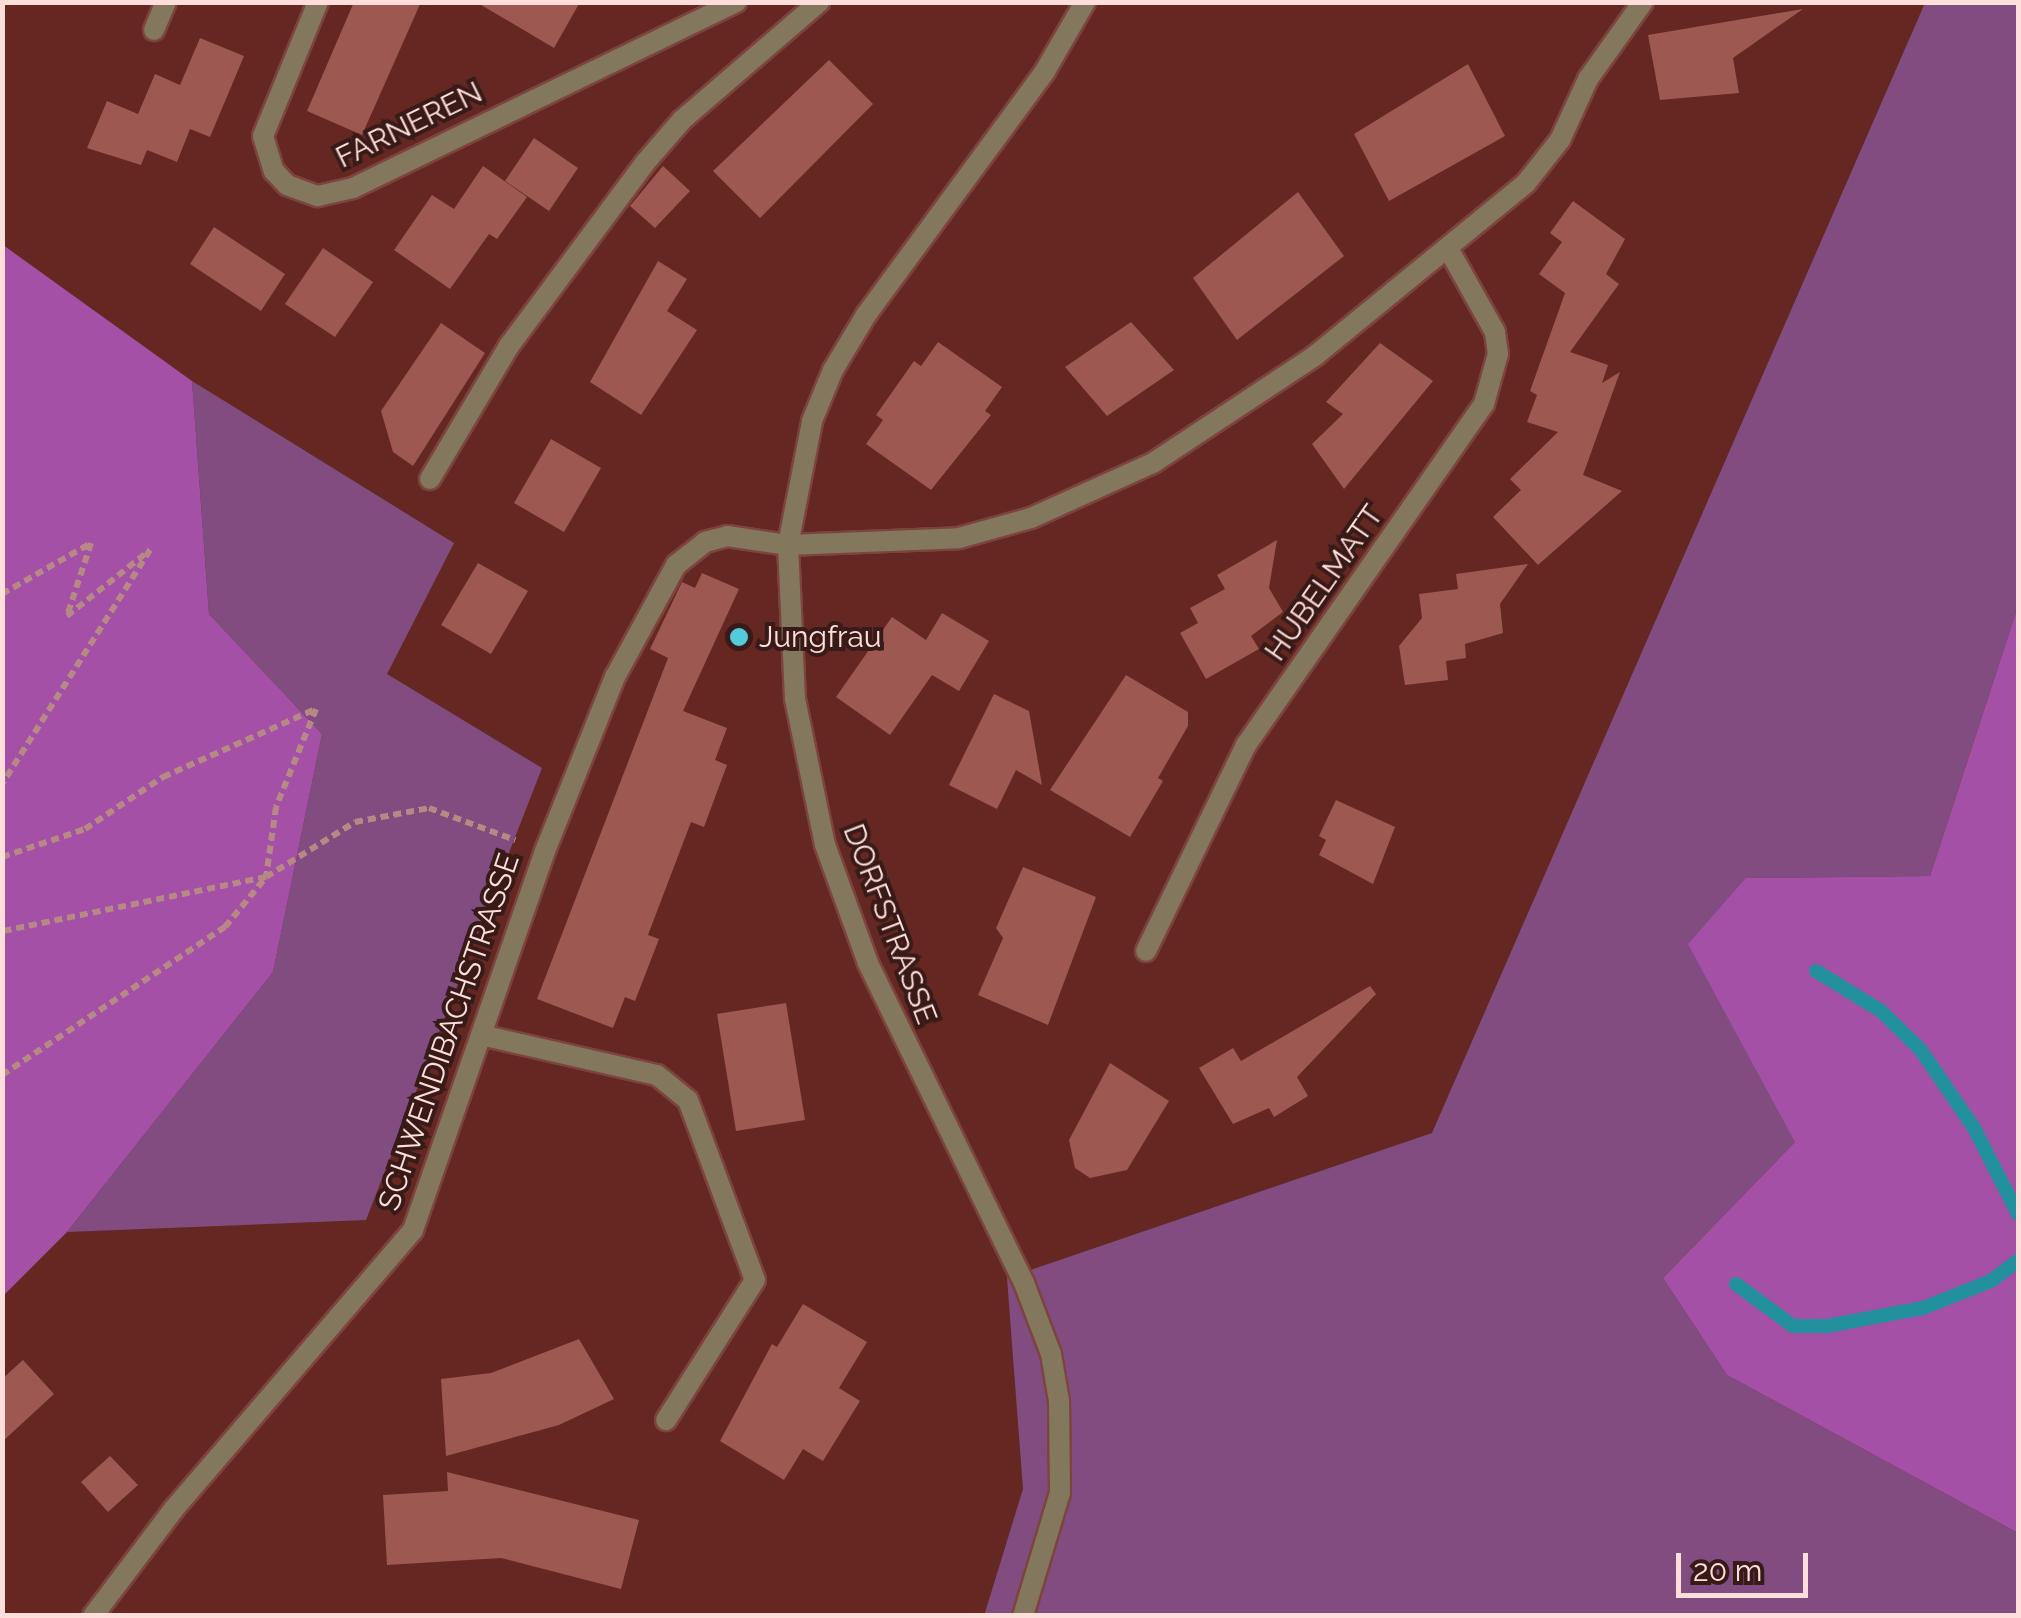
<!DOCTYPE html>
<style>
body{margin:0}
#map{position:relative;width:2021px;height:1618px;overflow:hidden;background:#652722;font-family:Raleway,sans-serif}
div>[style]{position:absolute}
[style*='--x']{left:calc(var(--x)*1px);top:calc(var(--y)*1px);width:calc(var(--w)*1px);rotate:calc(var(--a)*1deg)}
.green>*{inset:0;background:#814d81}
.forest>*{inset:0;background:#a550a7}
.stream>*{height:14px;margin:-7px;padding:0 7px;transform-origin:7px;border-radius:7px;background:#22909d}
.building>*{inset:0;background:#9c5851}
.path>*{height:6px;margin-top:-3px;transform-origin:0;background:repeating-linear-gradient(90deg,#b78984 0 8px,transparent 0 13px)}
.roads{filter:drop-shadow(2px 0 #7d443f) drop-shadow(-2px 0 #7d443f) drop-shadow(0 2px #7d443f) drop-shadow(0 -2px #7d443f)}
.service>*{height:20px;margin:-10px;padding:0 10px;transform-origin:10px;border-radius:10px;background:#83775d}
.minor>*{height:20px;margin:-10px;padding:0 10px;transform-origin:10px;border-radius:10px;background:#83775d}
.tertiary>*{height:20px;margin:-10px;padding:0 10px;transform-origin:10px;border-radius:10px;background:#83775d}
.dots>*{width:28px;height:28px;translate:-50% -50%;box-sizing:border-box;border:5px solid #381b18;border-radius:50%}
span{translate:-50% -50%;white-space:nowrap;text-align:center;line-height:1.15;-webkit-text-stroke:8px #381b18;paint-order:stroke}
.street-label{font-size:30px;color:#fededa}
.poi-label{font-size:30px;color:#fededa}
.left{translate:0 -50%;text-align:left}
.frame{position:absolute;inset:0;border:5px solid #fededa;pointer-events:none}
.scale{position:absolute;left:1676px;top:1553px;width:132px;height:45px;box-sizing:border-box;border:5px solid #fededa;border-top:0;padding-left:12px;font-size:30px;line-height:35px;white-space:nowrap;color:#fededa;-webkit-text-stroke:8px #381b18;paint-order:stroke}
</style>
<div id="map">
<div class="green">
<i style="clip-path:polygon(1925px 3px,2018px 3px,2018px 606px,1930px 876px,1746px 878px,1795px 1142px,1663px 1278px,1727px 1375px,2018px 1533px,2018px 1615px,984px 1616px,1023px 1489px,1007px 1278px,1432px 1133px)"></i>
<i style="clip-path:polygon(192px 381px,454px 543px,387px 674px,542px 768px,366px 1220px,67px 1232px,273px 972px,322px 734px,209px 614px)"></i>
</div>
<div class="forest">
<i style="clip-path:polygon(3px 245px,192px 381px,209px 614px,322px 734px,273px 972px,67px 1232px,3px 1296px)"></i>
<i style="clip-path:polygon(2018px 606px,2018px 1533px,1727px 1375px,1663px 1278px,1795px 1142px,1688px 944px,1746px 878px,1930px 876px)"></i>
</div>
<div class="stream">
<i style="--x:1816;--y:971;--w:76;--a:31.6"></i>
<i style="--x:1881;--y:1011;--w:54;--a:44.3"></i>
<i style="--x:1920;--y:1049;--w:96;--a:55.6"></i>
<i style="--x:1974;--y:1128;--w:97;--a:62.9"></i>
<i style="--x:1736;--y:1284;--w:71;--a:36.4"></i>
<i style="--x:1793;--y:1326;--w:34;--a:0"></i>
<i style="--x:1827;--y:1326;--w:98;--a:-10.6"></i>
<i style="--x:1923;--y:1308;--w:73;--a:-21.7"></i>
<i style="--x:1991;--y:1281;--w:34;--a:-37"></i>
</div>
<div class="building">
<i style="clip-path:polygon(354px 2px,421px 2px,362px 135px,307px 111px)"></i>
<i style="clip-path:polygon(476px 2px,580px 2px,554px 48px)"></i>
<i style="clip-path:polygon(1803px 9px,1733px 58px,1739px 93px,1660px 100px,1648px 35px)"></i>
<i style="clip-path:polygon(200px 38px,244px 56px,210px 137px,190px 129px,177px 162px,147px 150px,141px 165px,87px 148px,107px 101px,138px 114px,155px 74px,180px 85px)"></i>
<i style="clip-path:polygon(829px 60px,873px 104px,760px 218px,713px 171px)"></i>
<i style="clip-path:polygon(1468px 64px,1505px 136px,1389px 201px,1354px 134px)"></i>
<i style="clip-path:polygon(534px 138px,578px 168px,549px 211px,505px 181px)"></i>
<i style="clip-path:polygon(483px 166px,527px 197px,497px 239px,489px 234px,450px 289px,394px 250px,432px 195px,454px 209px)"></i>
<i style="clip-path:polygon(663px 166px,690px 191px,655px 228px,630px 206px)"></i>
<i style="clip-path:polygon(1298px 192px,1344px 256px,1237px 340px,1193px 278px)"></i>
<i style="clip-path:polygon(1573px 201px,1625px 239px,1606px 274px,1619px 284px,1570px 352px,1608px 365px,1602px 383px,1620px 372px,1583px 475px,1622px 491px,1538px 565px,1493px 517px,1521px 490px,1510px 479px,1558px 432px,1527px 422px,1537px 395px,1530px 391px,1565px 293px,1539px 274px,1562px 242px,1550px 233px)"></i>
<i style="clip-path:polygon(214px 227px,285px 274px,261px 311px,190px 264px)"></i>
<i style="clip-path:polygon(323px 248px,373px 282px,335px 337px,285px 304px)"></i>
<i style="clip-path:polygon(658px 261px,687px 279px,667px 311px,697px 330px,641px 415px,590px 382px)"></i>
<i style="clip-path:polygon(1131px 322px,1174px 370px,1107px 416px,1065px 367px)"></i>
<i style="clip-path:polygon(441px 323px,485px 353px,413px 466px,393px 452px,381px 411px)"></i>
<i style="clip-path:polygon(938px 342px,1002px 387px,985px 411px,991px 415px,931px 490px,866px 444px,883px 420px,876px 415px,914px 361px,921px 366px)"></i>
<i style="clip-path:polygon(1380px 343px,1433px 381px,1344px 489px,1312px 444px,1343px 414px,1326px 402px)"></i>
<i style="clip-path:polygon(551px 439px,601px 468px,564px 532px,514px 503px)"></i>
<i style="clip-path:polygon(1277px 540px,1269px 588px,1283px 612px,1251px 636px,1259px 649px,1206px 679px,1180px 633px,1198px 623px,1190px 608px,1225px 589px,1217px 575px)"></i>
<i style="clip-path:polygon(478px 563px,528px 591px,491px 654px,441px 625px)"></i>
<i style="clip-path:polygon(1528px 564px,1500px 604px,1503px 633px,1465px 644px,1466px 658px,1446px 661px,1448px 680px,1405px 685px,1399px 646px,1422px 618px,1419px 594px,1458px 589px,1456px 574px)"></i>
<i style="clip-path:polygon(702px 573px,739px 589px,683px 711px,727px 728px,715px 760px,727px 765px,704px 827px,691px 822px,648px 935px,659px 939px,635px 1001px,625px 997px,613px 1028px,537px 999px,668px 658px,650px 649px,682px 582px,695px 588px)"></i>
<i style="clip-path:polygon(942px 613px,989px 641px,959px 691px,932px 675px,890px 735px,836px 697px,892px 617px,926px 640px)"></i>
<i style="clip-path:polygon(1126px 675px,1188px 712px,1188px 726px,1158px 778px,1163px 781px,1130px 837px,1050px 790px)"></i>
<i style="clip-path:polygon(994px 694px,1029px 711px,1042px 785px,1016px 770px,997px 809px,949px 785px)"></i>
<i style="clip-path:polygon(1336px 800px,1395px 827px,1373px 884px,1319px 855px,1326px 840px,1319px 836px)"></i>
<i style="clip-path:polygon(1023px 867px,1096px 897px,1048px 1025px,978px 995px,1003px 938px,996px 928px)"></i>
<i style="clip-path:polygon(1370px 986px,1376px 994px,1297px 1077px,1308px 1096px,1274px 1117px,1269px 1108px,1233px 1124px,1199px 1068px,1233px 1048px,1241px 1061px)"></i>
<i style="clip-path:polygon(786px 1003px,805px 1120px,736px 1131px,717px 1014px)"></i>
<i style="clip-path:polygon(1110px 1063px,1169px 1101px,1127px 1170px,1090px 1178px,1075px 1168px,1069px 1140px)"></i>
<i style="clip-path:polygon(803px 1304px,867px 1342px,839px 1388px,860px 1401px,823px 1461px,803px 1449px,784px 1480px,720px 1441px,772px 1344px,777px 1347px)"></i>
<i style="clip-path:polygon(579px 1339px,614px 1399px,559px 1425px,446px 1456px,441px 1379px,491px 1373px)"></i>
<i style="clip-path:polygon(23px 1360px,54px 1394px,2px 1442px,2px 1379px)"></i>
<i style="clip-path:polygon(110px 1456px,138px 1485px,108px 1512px,81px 1482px)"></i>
<i style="clip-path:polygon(447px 1472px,639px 1520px,621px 1589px,501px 1558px,387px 1565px,383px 1495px,448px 1491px)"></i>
</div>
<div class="path">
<i style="--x:2;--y:594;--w:103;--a:-29.8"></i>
<i style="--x:91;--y:543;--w:77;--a:108.2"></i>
<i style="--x:67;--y:616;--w:106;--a:-38.5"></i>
<i style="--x:150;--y:550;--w:277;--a:122.3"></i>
<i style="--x:2;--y:857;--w:88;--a:-18.6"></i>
<i style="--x:85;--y:829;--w:94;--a:-33.7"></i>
<i style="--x:163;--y:777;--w:167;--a:-24"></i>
<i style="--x:316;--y:709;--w:106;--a:112.2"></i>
<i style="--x:276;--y:807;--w:71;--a:98.1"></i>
<i style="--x:266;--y:877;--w:269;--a:168.4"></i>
<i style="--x:2;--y:1075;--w:268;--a:-33.6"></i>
<i style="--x:225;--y:927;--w:65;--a:-50.6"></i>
<i style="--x:266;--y:877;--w:105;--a:-31.7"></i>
<i style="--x:355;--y:822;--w:75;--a:-10.7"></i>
<i style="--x:429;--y:808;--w:92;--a:20.4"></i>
</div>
<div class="roads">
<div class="service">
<i style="--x:430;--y:479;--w:155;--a:-59.3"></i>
<i style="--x:509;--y:346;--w:227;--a:-53.4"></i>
<i style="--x:644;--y:164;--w:58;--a:-49.2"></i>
<i style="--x:682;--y:120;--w:181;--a:-40.7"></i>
<i style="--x:481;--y:1035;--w:180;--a:12.8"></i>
<i style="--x:657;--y:1075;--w:40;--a:39"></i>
<i style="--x:688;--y:1100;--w:192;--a:69.6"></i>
<i style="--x:755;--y:1280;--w:166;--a:122.4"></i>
</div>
<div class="minor">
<i style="--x:318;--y:2;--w:145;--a:112.3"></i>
<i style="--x:263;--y:136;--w:37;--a:73"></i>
<i style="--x:274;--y:171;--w:19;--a:47"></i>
<i style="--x:287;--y:185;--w:33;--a:20"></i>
<i style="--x:318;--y:196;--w:36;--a:-13"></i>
<i style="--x:353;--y:188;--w:426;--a:-25.9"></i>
<i style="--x:154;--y:30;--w:30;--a:-67"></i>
<i style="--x:1146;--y:951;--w:229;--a:-64.1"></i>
<i style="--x:1246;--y:745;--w:416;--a:-55.1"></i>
<i style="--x:1484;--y:404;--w:52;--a:-74.4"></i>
<i style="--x:1498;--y:354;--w:22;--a:-98"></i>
<i style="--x:1495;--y:332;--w:94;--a:-119.3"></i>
<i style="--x:93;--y:1616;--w:134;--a:-52.9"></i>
<i style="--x:174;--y:1509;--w:367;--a:-49.4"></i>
<i style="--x:413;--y:1230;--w:401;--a:-70.8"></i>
<i style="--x:545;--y:851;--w:188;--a:-68.1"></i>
<i style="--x:615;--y:677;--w:128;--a:-61.4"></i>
<i style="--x:676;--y:565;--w:37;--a:-38"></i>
<i style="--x:705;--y:542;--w:23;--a:-15"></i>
<i style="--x:727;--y:536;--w:62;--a:8.4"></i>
<i style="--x:788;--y:545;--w:171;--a:-2.3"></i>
<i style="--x:959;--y:538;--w:75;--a:-15.5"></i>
<i style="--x:1031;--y:518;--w:134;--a:-24.3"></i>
<i style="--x:1153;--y:463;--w:196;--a:-33.5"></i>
<i style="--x:1316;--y:355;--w:271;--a:-39.3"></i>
<i style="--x:1526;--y:183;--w:55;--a:-51.7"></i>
<i style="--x:1560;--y:140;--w:67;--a:-65.3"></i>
<i style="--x:1588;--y:79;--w:95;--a:-54.5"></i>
</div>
<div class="tertiary">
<i style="--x:1023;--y:1616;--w:128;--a:-73.3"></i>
<i style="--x:1060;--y:1493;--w:92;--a:-90.6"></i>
<i style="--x:1059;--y:1401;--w:48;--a:-99.7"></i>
<i style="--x:1051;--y:1354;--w:76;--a:-110.8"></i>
<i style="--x:1024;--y:1283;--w:356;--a:-116"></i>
<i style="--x:868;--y:963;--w:126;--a:-110"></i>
<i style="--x:825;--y:845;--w:149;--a:-101.6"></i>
<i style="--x:795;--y:699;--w:154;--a:-92.6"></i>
<i style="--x:788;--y:545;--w:126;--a:-79"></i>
<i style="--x:812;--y:421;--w:55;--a:-67.6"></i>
<i style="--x:833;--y:370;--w:64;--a:-59"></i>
<i style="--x:866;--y:315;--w:303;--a:-53.7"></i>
<i style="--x:1045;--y:71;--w:80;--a:-59.9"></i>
</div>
</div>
<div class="dots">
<i style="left:739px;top:637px;background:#53cbda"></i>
</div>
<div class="street-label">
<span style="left:409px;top:125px;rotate:-26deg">FARNEREN</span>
<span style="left:1324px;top:583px;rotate:-55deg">HUBELMATT</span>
<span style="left:890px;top:924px;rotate:69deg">DORFSTRASSE</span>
<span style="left:449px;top:1032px;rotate:-71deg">SCHWENDIBACHSTRASSE</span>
</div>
<div class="poi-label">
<span class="left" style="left:759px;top:637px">Jungfrau</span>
</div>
<div class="frame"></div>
<div class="scale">20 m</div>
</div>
